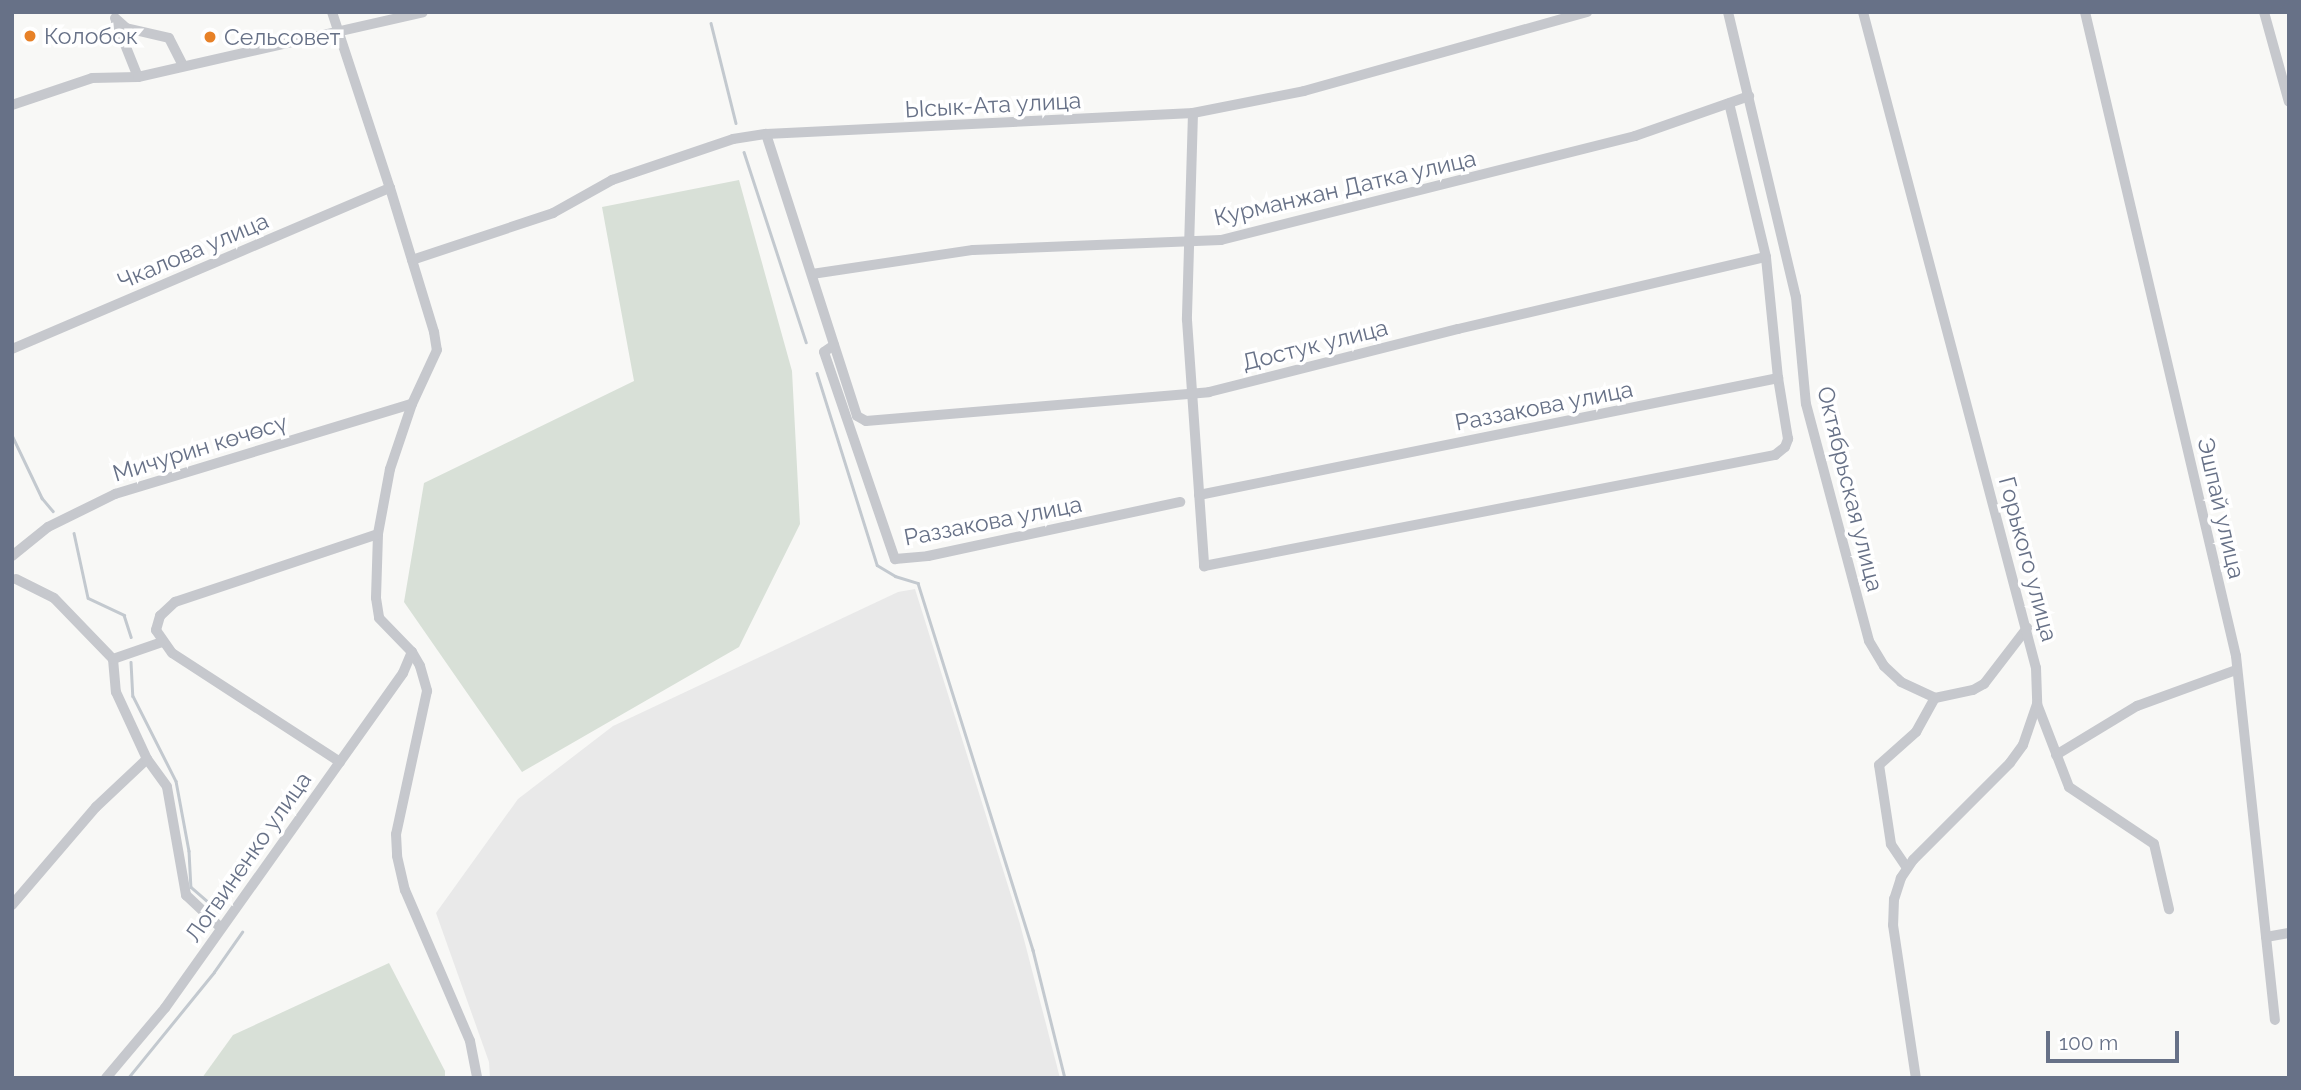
<!DOCTYPE html>
<meta charset="utf-8">
<style>
body{margin:0}
#map{position:relative;width:2301px;height:1090px;overflow:hidden;background:#f8f8f6;font-family:Raleway,sans-serif}
div>[style]{position:absolute}
[style*='--x']{left:calc(var(--x)*1px);top:calc(var(--y)*1px);width:calc(var(--w)*1px);rotate:calc(var(--a)*1deg)}
.built>*{inset:0;background:#e9e9e9}
.green>*{inset:0;background:#d8e0d7}
.stream>*{height:2.5px;margin:-1.25px;padding:0 1.25px;transform-origin:1.25px;border-radius:1.25px;background:#c3c9cf}
.street>*{height:10px;margin:-5px;padding:0 5px;transform-origin:5px;border-radius:5px;background:#c6c8cd}
.dots>*{width:19px;height:19px;translate:-50% -50%;box-sizing:border-box;border:4px solid #fff;border-radius:50%}
span{translate:-50% -50%;white-space:nowrap;text-align:center;line-height:1.15;-webkit-text-stroke:7px #fff;paint-order:stroke}
.poi-label{font-size:23px;color:#677187}
.left{translate:0 -50%;text-align:left}
.street-label{font-size:23px;color:#677187}
.frame{position:absolute;inset:0;border:14px solid #677187;pointer-events:none}
.scale{position:absolute;left:2046px;top:1031px;width:133px;height:32px;box-sizing:border-box;border:4px solid #677187;border-top:0;padding-left:9px;font-size:21px;line-height:24px;white-space:nowrap;color:#677187;-webkit-text-stroke:5px #fff;paint-order:stroke}
</style>
<div id="map">
<div class="built">
<i style="clip-path:polygon(915px 589px,1020px 924px,1060px 1078px,490px 1078px,489px 1062px,436px 913px,518px 799px,613px 726px,898px 592px)"></i>
</div>
<div class="green">
<i style="clip-path:polygon(739px 180px,792px 371px,800px 524px,739px 647px,522px 772px,404px 602px,424px 483px,634px 381px,602px 207px)"></i>
<i style="clip-path:polygon(389px 963px,445px 1071px,445px 1078px,202px 1078px,233px 1035px)"></i>
</div>
<div class="stream">
<i style="--x:711;--y:23;--w:103;--a:76"></i>
<i style="--x:744;--y:152;--w:200;--a:71.9"></i>
<i style="--x:817;--y:373;--w:201;--a:72.6"></i>
<i style="--x:877;--y:565;--w:21;--a:31"></i>
<i style="--x:895;--y:576;--w:24;--a:17"></i>
<i style="--x:918;--y:583;--w:385;--a:72.6"></i>
<i style="--x:1033;--y:950;--w:132;--a:76"></i>
<i style="--x:12;--y:435;--w:70;--a:64.5"></i>
<i style="--x:42;--y:498;--w:17;--a:50"></i>
<i style="--x:74;--y:533;--w:66;--a:77.8"></i>
<i style="--x:88;--y:598;--w:40;--a:25"></i>
<i style="--x:124;--y:615;--w:23;--a:72"></i>
<i style="--x:131;--y:662;--w:34;--a:87"></i>
<i style="--x:133;--y:696;--w:95;--a:63.2"></i>
<i style="--x:176;--y:781;--w:71;--a:79.5"></i>
<i style="--x:189;--y:851;--w:36;--a:87"></i>
<i style="--x:191;--y:887;--w:33;--a:41"></i>
<i style="--x:128;--y:1078;--w:136;--a:-50.9"></i>
<i style="--x:214;--y:972;--w:49;--a:-55"></i>
</div>
<div class="street">
<i style="--x:332;--y:12;--w:185;--a:71.8"></i>
<i style="--x:390;--y:188;--w:151;--a:73"></i>
<i style="--x:434;--y:332;--w:18;--a:81"></i>
<i style="--x:437;--y:350;--w:60;--a:114.8"></i>
<i style="--x:412;--y:404;--w:69;--a:108.7"></i>
<i style="--x:390;--y:469;--w:66;--a:100.5"></i>
<i style="--x:378;--y:534;--w:64;--a:91.8"></i>
<i style="--x:376;--y:598;--w:20;--a:81"></i>
<i style="--x:379;--y:618;--w:47;--a:45.9"></i>
<i style="--x:412;--y:652;--w:16;--a:60"></i>
<i style="--x:420;--y:666;--w:26;--a:74"></i>
<i style="--x:427;--y:691;--w:146;--a:102.2"></i>
<i style="--x:396;--y:834;--w:22;--a:87"></i>
<i style="--x:397;--y:856;--w:35;--a:77"></i>
<i style="--x:405;--y:890;--w:164;--a:66.7"></i>
<i style="--x:470;--y:1041;--w:38;--a:79"></i>
<i style="--x:1728;--y:12;--w:293;--a:76.6"></i>
<i style="--x:1796;--y:297;--w:107;--a:84.7"></i>
<i style="--x:1806;--y:404;--w:245;--a:75.1"></i>
<i style="--x:1869;--y:641;--w:29;--a:59"></i>
<i style="--x:1884;--y:666;--w:23;--a:43"></i>
<i style="--x:1901;--y:682;--w:38;--a:25"></i>
<i style="--x:1935;--y:698;--w:39;--a:-12"></i>
<i style="--x:1973;--y:690;--w:13;--a:-29"></i>
<i style="--x:1984;--y:684;--w:71;--a:-52.5"></i>
<i style="--x:1863;--y:12;--w:678;--a:75.23"></i>
<i style="--x:2036;--y:668;--w:36;--a:88"></i>
<i style="--x:2037;--y:704;--w:43;--a:108.9"></i>
<i style="--x:2023;--y:745;--w:22;--a:126"></i>
<i style="--x:2010;--y:763;--w:137;--a:135"></i>
<i style="--x:1913;--y:860;--w:22;--a:124"></i>
<i style="--x:1901;--y:878;--w:22;--a:108"></i>
<i style="--x:1894;--y:899;--w:26;--a:92"></i>
<i style="--x:1893;--y:925;--w:155;--a:81.5"></i>
<i style="--x:2085;--y:12;--w:661;--a:76.8"></i>
<i style="--x:2236;--y:656;--w:366;--a:83.9"></i>
<i style="--x:2264;--y:12;--w:93;--a:74.5"></i>
<i style="--x:115;--y:18;--w:15;--a:42"></i>
<i style="--x:126;--y:28;--w:44;--a:13.1"></i>
<i style="--x:169;--y:38;--w:31;--a:63"></i>
<i style="--x:116;--y:22;--w:59;--a:68.2"></i>
<i style="--x:12;--y:105;--w:84;--a:-18.6"></i>
<i style="--x:92;--y:78;--w:46;--a:-1.2"></i>
<i style="--x:138;--y:77;--w:292;--a:-12.8"></i>
<i style="--x:1193;--y:113;--w:207;--a:91.7"></i>
<i style="--x:1187;--y:320;--w:247;--a:86"></i>
<i style="--x:1204;--y:566;--w:582;--a:-11"></i>
<i style="--x:1775;--y:455;--w:13;--a:-39"></i>
<i style="--x:1785;--y:447;--w:9;--a:-69"></i>
<i style="--x:1788;--y:439;--w:62;--a:-99.3"></i>
<i style="--x:766;--y:134;--w:296;--a:72.1"></i>
<i style="--x:857;--y:416;--w:10;--a:29"></i>
<i style="--x:866;--y:421;--w:344;--a:-4.8"></i>
<i style="--x:1209;--y:392;--w:257;--a:-14.2"></i>
<i style="--x:1458;--y:329;--w:316;--a:-13.2"></i>
<i style="--x:412;--y:260;--w:149;--a:-18.4"></i>
<i style="--x:553;--y:213;--w:68;--a:-29.2"></i>
<i style="--x:612;--y:180;--w:128;--a:-18.7"></i>
<i style="--x:733;--y:139;--w:33;--a:-9"></i>
<i style="--x:766;--y:134;--w:428;--a:-2.8"></i>
<i style="--x:1193;--y:113;--w:113;--a:-11.2"></i>
<i style="--x:1304;--y:91;--w:294;--a:-15.6"></i>
<i style="--x:812;--y:274;--w:163;--a:-8.5"></i>
<i style="--x:973;--y:250;--w:248;--a:-2.3"></i>
<i style="--x:1221;--y:240;--w:427;--a:-14.1"></i>
<i style="--x:1635;--y:136;--w:121;--a:-19.3"></i>
<i style="--x:834;--y:345;--w:12;--a:145"></i>
<i style="--x:824;--y:352;--w:219;--a:71.1"></i>
<i style="--x:895;--y:559;--w:33;--a:-5"></i>
<i style="--x:928;--y:556;--w:258;--a:-12.1"></i>
<i style="--x:12;--y:349;--w:411;--a:-23.1"></i>
<i style="--x:1199;--y:495;--w:591;--a:-11.42"></i>
<i style="--x:1778;--y:378;--w:122;--a:-95.7"></i>
<i style="--x:1766;--y:257;--w:158;--a:-103.5"></i>
<i style="--x:12;--y:556;--w:46;--a:-38.9"></i>
<i style="--x:48;--y:527;--w:75;--a:-26.2"></i>
<i style="--x:115;--y:494;--w:310;--a:-16.9"></i>
<i style="--x:16;--y:579;--w:42;--a:26.6"></i>
<i style="--x:54;--y:598;--w:85;--a:46"></i>
<i style="--x:113;--y:659;--w:33;--a:85"></i>
<i style="--x:116;--y:692;--w:74;--a:65.2"></i>
<i style="--x:113;--y:659;--w:52;--a:-19.1"></i>
<i style="--x:2037;--y:704;--w:89;--a:68.9"></i>
<i style="--x:2069;--y:787;--w:102;--a:33.8"></i>
<i style="--x:2154;--y:844;--w:67;--a:77"></i>
<i style="--x:2056;--y:755;--w:95;--a:-31.2"></i>
<i style="--x:2137;--y:706;--w:105;--a:-20"></i>
<i style="--x:340;--y:762;--w:200;--a:-147"></i>
<i style="--x:172;--y:653;--w:28;--a:-125"></i>
<i style="--x:156;--y:630;--w:15;--a:-74"></i>
<i style="--x:160;--y:616;--w:21;--a:-43"></i>
<i style="--x:175;--y:602;--w:214;--a:-18.5"></i>
<i style="--x:1907;--y:868;--w:29;--a:-124"></i>
<i style="--x:1891;--y:844;--w:80;--a:-98.6"></i>
<i style="--x:1879;--y:765;--w:50;--a:-41.7"></i>
<i style="--x:1916;--y:732;--w:39;--a:-61"></i>
<i style="--x:12;--y:905;--w:129;--a:-49.4"></i>
<i style="--x:96;--y:807;--w:70;--a:-43.3"></i>
<i style="--x:147;--y:759;--w:34;--a:54"></i>
<i style="--x:167;--y:787;--w:110;--a:80"></i>
<i style="--x:186;--y:895;--w:48;--a:43.3"></i>
<i style="--x:2266;--y:937;--w:23;--a:-10"></i>
<i style="--x:106;--y:1078;--w:92;--a:-49.9"></i>
<i style="--x:165;--y:1008;--w:411;--a:-54.6"></i>
<i style="--x:403;--y:673;--w:23;--a:-67"></i>
</div>
<div class="dots">
<i style="left:30px;top:36px;background:#e78127"></i>
<i style="left:210px;top:37px;background:#e78127"></i>
</div>
<div class="poi-label">
<span class="left" style="left:44px;top:36px">Колобок</span>
<span class="left" style="left:224px;top:37px">Сельсовет</span>
</div>
<div class="street-label">
<span style="left:993px;top:105px;rotate:-3deg">Ысык-Ата улица</span>
<span style="left:1345px;top:188px;rotate:-13deg">Курманжан Датка улица</span>
<span style="left:193px;top:251px;rotate:-23deg">Чкалова улица</span>
<span style="left:1315px;top:345px;rotate:-14deg">Достук улица</span>
<span style="left:1544px;top:406px;rotate:-11deg">Раззакова улица</span>
<span style="left:200px;top:448px;rotate:-17deg">Мичурин көчөсү</span>
<span style="left:1850px;top:489px;rotate:76deg">Октябрьская улица</span>
<span style="left:2221px;top:508px;rotate:77deg">Эшпай улица</span>
<span style="left:993px;top:521px;rotate:-11deg">Раззакова улица</span>
<span style="left:2028px;top:559px;rotate:75deg">Горького улица</span>
<span style="left:248px;top:857px;rotate:-55deg">Логвиненко улица</span>
</div>
<div class="frame"></div>
<div class="scale">100 m</div>
</div>
